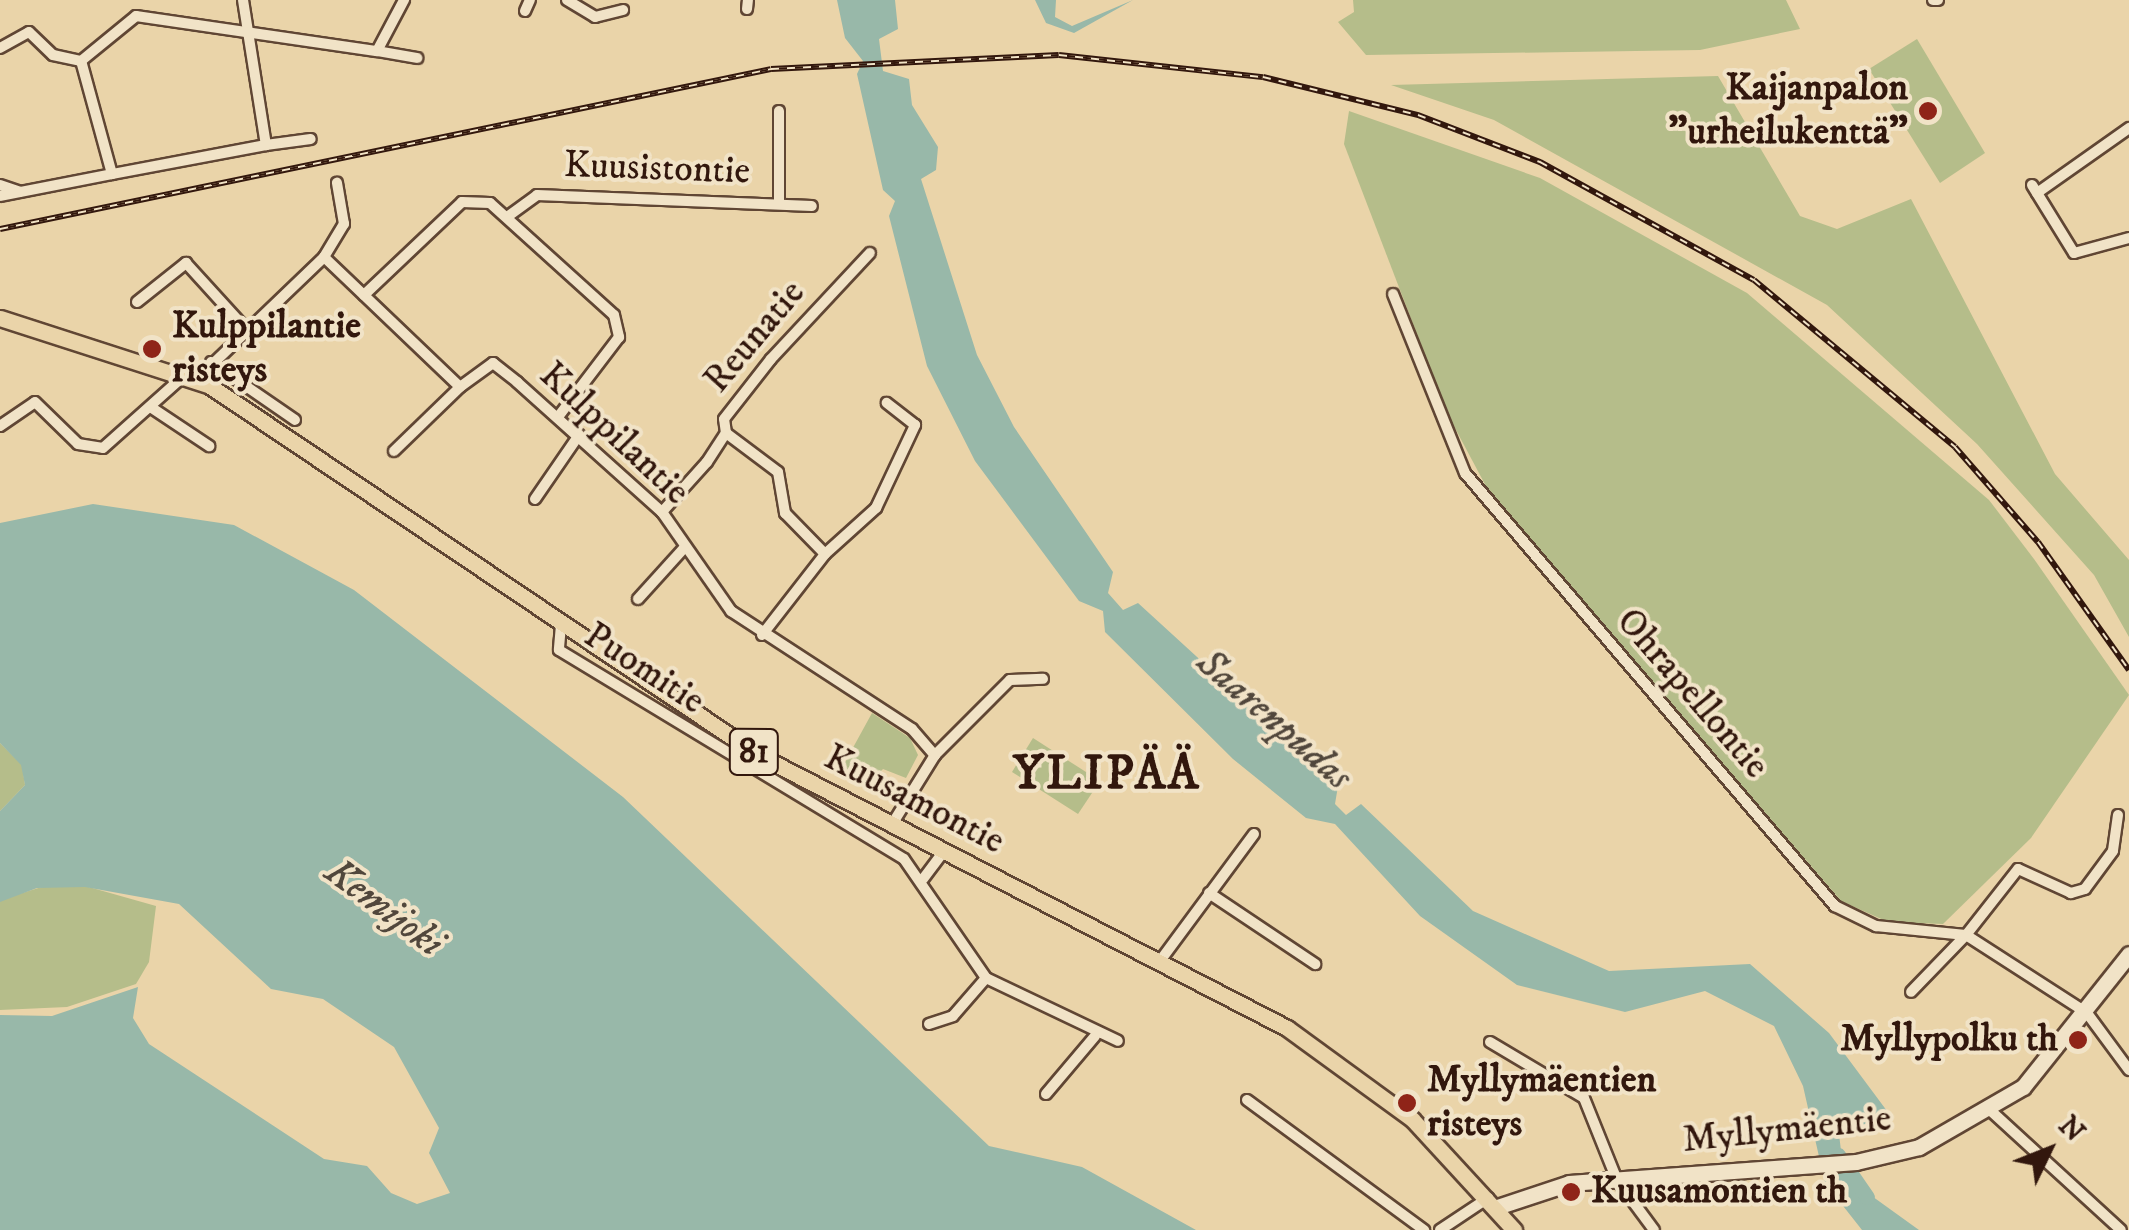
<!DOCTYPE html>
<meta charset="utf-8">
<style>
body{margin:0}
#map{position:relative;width:2129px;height:1230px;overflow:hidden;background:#ead4a9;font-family:"IM FELL DW Pica",serif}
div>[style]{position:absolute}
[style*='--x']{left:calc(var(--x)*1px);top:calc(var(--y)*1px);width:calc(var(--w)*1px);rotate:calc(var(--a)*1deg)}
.green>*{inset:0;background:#b5bd8a}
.water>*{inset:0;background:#98b8a9}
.river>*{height:15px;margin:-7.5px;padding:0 7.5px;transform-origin:7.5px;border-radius:7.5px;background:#98b8a9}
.roads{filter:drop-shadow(2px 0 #604634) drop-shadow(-2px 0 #604634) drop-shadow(0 2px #604634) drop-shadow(0 -2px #604634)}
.street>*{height:10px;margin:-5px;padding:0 5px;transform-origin:5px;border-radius:5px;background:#f1e3c7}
.secondary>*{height:15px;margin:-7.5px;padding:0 7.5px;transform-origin:7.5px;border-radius:7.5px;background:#f1e3c7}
.primary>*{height:15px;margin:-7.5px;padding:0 7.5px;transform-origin:7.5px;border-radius:7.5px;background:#ead4a9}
.rail>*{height:6px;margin-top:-3px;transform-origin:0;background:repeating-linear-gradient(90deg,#f1e3c7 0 8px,#32170d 0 16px);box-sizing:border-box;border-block:2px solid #32170d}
.dots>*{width:28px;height:28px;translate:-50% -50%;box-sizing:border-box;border:5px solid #f1e3c7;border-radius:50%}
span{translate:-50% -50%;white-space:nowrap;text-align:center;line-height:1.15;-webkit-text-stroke:8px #f1e3c7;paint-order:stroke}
.shield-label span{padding:2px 8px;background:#f1e3c7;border:2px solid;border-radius:8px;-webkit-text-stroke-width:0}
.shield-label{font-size:35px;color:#32170d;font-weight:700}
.poi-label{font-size:38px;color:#32170d;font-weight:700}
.right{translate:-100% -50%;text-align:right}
.left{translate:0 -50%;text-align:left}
.street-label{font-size:38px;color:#32170d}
.water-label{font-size:40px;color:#51473c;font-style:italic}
.district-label{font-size:48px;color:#32170d;font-weight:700;letter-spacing:2.5px}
.north{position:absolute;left:1999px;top:1100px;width:100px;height:100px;-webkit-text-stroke:8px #f1e3c7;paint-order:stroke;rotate:47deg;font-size:28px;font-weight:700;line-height:40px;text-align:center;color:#32170d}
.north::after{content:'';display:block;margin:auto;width:35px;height:45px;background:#32170d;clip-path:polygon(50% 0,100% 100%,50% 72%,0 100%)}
</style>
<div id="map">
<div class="green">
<i style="clip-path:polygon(1353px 0,1786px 0,1800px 29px,1700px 50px,1366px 55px,1338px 22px,1354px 12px)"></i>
<i style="clip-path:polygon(1917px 39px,1985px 153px,1940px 183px,1869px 69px)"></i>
<i style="clip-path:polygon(1718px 76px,1800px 216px,1837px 229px,1911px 199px,2055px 474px,2129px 560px,2129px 637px,2094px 575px,1977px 444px,1827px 305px,1494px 120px,1391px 85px)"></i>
<i style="clip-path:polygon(1349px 111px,1540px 178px,1747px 293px,1989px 500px,2034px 559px,2129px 695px,2031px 838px,1943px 924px,1888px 922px,1841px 901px,1488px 490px,1448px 415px,1344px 144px)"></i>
<i style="clip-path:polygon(872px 713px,910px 738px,918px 755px,906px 778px,883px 769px,865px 788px,838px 775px)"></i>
<i style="clip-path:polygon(1033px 738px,1100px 781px,1078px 814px,1012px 772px)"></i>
<i style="clip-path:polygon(0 743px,22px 765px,25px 785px,0 811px)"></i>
<i style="clip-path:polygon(64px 880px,156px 906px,149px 962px,136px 984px,67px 1007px,0 1010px,0 900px)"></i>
</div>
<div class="water">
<i style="clip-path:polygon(837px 0,895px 0,898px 29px,879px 39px,883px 71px,909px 79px,912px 105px,938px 147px,936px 170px,921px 179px,977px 355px,1014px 427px,1113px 572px,1108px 593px,1123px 610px,1138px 603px,1338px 786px,1335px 804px,1346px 815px,1361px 804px,1473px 911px,1609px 971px,1750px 964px,1829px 1033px,1890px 1115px,1839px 1134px,1844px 1176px,1919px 1230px,1862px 1230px,1825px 1183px,1803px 1086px,1774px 1026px,1705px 991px,1625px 1012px,1517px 985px,1420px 916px,1335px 824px,1306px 818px,1233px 759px,1105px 632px,1103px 611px,1079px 601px,975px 461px,927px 366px,889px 216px,895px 201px,883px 190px,857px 74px,863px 61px,845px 38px)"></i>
<i style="clip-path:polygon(1035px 0,1056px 0,1055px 17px,1072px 26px,1133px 0,1074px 33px,1046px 23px)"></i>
<i style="clip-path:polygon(93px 504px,234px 525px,354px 590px,623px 797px,989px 1146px,1082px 1167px,1196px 1230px,0 1230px,0 1015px,52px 1016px,138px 987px,133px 1018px,149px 1044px,324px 1159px,367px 1166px,391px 1193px,417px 1204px,450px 1193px,429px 1153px,439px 1128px,394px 1047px,323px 999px,271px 989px,179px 904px,85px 887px,37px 888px,0 902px,0 811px,25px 785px,21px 765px,0 743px,0 523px)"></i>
</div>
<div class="river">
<i style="--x:1838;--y:1155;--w:51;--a:55.4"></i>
</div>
<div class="roads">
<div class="street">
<i style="--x:243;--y:0;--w:147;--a:81"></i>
<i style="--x:266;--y:145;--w:45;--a:-7.6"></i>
<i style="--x:567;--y:0;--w:33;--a:31"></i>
<i style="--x:595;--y:17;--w:29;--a:-14"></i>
<i style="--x:1933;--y:0;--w:5;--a:0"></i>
<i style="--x:747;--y:9;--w:9;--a:-84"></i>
<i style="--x:525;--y:11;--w:12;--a:-66"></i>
<i style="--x:0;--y:48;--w:33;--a:-29"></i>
<i style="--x:29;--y:32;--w:33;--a:44"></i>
<i style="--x:53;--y:55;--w:29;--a:12"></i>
<i style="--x:377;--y:51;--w:41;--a:9.9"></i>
<i style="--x:266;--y:145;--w:157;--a:169.3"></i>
<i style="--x:112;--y:174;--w:117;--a:-105.3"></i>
<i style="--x:81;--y:61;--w:71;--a:-39.3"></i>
<i style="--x:136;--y:16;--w:244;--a:8.3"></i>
<i style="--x:377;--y:51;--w:58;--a:-62.1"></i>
<i style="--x:0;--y:185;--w:21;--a:19"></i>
<i style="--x:2032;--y:185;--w:80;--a:58.3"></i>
<i style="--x:2074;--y:253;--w:57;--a:-15.3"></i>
<i style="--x:2037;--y:193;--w:113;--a:-35.2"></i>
<i style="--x:0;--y:196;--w:114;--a:-11.1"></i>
<i style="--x:779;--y:204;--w:93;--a:-90"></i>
<i style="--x:507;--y:217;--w:37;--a:-36"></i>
<i style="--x:537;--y:195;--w:275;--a:2.3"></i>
<i style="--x:324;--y:257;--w:188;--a:43.7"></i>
<i style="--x:460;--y:387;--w:41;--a:-36"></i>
<i style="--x:493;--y:363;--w:31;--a:38"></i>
<i style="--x:517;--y:382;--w:195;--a:41.9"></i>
<i style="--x:662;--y:512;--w:121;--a:55.1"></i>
<i style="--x:731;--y:611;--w:216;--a:33.1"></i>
<i style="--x:912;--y:729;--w:35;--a:49"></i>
<i style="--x:935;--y:755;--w:84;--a:121.8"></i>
<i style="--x:1393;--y:294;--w:193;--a:68.1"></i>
<i style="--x:1465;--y:473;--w:570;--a:49.49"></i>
<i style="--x:1835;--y:906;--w:46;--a:26"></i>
<i style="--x:1876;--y:926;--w:90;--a:5.7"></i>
<i style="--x:1966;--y:935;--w:79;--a:134"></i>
<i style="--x:364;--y:295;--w:135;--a:-43.5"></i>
<i style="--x:462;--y:202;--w:28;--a:2"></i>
<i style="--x:490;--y:203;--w:167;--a:42.1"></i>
<i style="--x:614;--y:315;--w:23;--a:77"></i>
<i style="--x:619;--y:337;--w:101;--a:127.3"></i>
<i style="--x:137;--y:302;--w:63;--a:-38.5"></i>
<i style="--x:186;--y:263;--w:89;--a:47.7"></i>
<i style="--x:211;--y:362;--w:102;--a:34.6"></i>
<i style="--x:197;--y:379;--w:176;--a:-43.8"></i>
<i style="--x:324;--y:257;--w:39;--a:-59"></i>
<i style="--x:344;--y:224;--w:42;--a:-99.7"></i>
<i style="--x:152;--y:408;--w:69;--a:33.7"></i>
<i style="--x:0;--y:426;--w:42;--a:-34.4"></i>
<i style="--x:35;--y:402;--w:60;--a:44.3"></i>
<i style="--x:78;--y:444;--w:25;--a:9"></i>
<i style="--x:103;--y:448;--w:110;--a:-41.7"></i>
<i style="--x:726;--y:433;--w:65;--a:36.9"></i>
<i style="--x:778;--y:472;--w:42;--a:80.3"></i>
<i style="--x:785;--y:513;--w:57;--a:45.7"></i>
<i style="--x:394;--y:451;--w:92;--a:-44.1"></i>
<i style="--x:535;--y:499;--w:78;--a:-55.5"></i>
<i style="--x:662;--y:512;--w:67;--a:-48"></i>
<i style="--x:707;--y:462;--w:35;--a:-57"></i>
<i style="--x:726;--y:433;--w:14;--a:-98"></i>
<i style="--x:724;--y:419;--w:76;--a:-51.9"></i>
<i style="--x:771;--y:359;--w:145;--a:-47"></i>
<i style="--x:638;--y:599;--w:70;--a:-47.9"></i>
<i style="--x:561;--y:625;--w:25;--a:95"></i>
<i style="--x:559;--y:650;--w:403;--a:31.2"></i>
<i style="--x:904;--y:859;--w:145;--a:55.4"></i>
<i style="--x:986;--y:978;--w:146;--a:25.5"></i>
<i style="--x:762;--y:635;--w:103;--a:-52.1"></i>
<i style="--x:825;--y:554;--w:69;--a:-42"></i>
<i style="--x:876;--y:508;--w:92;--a:-64.8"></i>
<i style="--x:915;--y:425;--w:36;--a:-142"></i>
<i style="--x:935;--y:755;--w:106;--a:-45"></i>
<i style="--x:1010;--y:680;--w:33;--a:-2"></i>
<i style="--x:2118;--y:815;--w:36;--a:98"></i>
<i style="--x:2113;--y:851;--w:47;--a:126.4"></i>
<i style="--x:2085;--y:889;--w:15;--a:164"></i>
<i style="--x:2071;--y:893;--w:58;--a:-155.6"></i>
<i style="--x:2018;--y:869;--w:84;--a:128.2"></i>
<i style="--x:1966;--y:935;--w:144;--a:32.8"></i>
<i style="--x:2087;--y:1013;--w:71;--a:53.6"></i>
<i style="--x:923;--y:879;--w:34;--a:-53"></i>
<i style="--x:1209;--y:893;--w:128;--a:33.8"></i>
<i style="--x:1160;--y:961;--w:158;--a:-53.5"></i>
<i style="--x:929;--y:1024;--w:25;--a:-18"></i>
<i style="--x:953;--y:1016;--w:50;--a:-49"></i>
<i style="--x:1490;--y:1042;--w:109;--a:30.8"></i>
<i style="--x:1584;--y:1098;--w:88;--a:68.1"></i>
<i style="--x:1617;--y:1180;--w:62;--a:53.5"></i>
<i style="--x:1046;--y:1094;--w:76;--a:-49.8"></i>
<i style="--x:1247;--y:1100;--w:220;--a:36.3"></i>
<i style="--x:1991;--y:1111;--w:176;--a:42.5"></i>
<i style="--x:1440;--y:1230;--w:58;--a:-33.7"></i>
</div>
<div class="secondary">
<i style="--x:1497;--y:1207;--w:76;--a:-18.4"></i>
<i style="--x:1569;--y:1183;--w:288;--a:-4.2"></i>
<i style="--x:1856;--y:1162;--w:65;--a:-13.4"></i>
<i style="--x:1919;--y:1147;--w:120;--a:-30"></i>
<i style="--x:2023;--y:1087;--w:170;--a:-51.4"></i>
</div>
<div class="primary">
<i style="--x:0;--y:318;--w:221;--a:17.9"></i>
<i style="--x:210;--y:386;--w:663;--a:33.93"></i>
<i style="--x:760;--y:756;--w:593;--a:27.3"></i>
<i style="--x:1287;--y:1028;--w:155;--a:36.1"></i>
<i style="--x:1412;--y:1119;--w:151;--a:47.4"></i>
</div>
</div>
<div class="rail">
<i style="--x:0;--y:229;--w:787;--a:-11.72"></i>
<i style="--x:771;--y:69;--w:288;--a:-2.8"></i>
<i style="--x:1059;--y:55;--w:205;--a:6.2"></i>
<i style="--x:1263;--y:77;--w:160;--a:13.8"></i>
<i style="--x:1418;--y:115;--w:131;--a:21.1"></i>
<i style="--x:1540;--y:162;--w:244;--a:28.9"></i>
<i style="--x:1754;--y:280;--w:261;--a:39.7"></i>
<i style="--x:1955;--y:447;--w:126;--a:48.9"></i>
<i style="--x:2038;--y:542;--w:157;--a:54.6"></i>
</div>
<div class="dots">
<i style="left:1928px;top:111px;background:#8f2418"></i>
<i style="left:152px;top:349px;background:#8f2418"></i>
<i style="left:2078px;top:1040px;background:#8f2418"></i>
<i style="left:1407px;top:1103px;background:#8f2418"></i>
<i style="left:1571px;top:1192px;background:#8f2418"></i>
</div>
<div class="shield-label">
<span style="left:754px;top:752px">81</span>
</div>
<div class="poi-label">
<span class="right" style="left:1908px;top:111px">Kaijanpalon<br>"urheilukenttä"</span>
<span class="left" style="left:172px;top:349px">Kulppilantie<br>risteys</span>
<span class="right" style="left:2058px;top:1040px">Myllypolku th</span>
<span class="left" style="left:1427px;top:1103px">Myllymäentien<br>risteys</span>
<span class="left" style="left:1591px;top:1192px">Kuusamontien th</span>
</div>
<div class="street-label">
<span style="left:657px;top:169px;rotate:2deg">Kuusistontie</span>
<span style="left:755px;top:337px;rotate:-50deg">Reunatie</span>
<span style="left:614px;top:434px;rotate:43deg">Kulppilantie</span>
<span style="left:644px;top:669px;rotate:33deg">Puomitie</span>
<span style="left:1692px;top:694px;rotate:49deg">Ohrapellontie</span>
<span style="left:914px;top:800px;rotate:27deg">Kuusamontie</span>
<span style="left:1787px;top:1130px;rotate:-6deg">Myllymäentie</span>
</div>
<div class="water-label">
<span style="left:1274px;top:720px;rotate:41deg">Saarenpudas</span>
<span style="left:384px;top:908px;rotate:37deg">Kemijoki</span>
</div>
<div class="district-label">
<span style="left:1107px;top:775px">YLIPÄÄ</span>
</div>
<div class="north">N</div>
</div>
